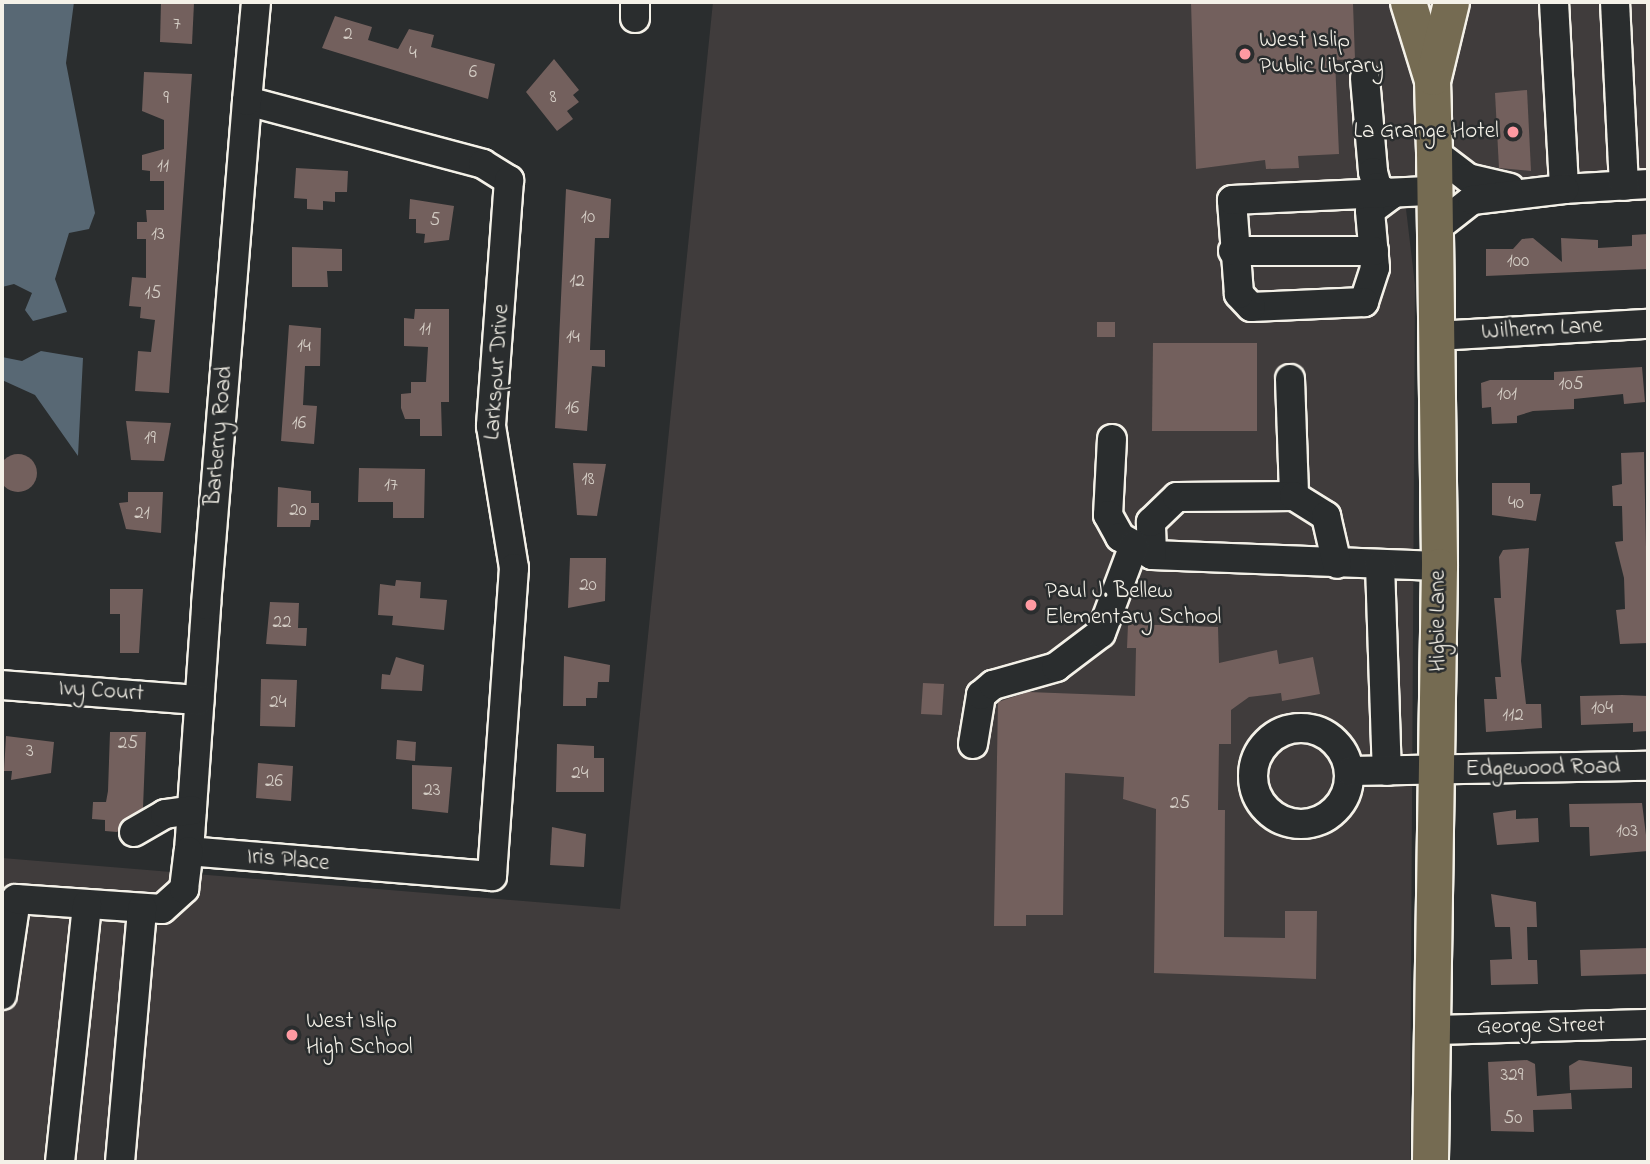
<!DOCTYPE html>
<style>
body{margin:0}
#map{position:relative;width:1650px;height:1164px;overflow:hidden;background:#2a2d2e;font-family:"Indie Flower",sans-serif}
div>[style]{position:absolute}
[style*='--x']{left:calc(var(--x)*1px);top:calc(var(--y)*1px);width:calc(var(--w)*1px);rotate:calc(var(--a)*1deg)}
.built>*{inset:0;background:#403c3c}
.water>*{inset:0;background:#586874}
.building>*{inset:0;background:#73605d}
.round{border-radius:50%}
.roads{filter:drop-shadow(2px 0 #f4f1e8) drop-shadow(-2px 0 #f4f1e8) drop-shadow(0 2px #f4f1e8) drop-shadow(0 -2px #f4f1e8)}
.minor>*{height:28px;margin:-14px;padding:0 14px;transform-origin:14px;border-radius:14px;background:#2a2d2e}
.minor>.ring{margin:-14px;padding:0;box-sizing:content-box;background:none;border:28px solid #2a2d2e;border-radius:50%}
.major>*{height:35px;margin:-17.5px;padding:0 17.5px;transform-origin:17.5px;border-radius:17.5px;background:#756b52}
.dots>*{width:19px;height:19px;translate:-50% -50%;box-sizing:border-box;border:4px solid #2a2d2e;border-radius:50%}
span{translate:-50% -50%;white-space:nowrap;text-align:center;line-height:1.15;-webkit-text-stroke:5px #2a2d2e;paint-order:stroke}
.number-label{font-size:19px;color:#d4cdc5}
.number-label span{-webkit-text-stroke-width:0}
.poi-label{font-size:23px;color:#f4f1e8}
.left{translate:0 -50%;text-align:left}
.right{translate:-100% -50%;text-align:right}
.street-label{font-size:23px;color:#f4f1e8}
.frame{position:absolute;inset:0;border:4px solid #f4f1e8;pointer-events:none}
</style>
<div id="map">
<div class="built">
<i style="clip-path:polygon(713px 2px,1648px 2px,1648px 201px,1406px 209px,1415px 285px,1410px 1162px,2px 1162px,2px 858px,620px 909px)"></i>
</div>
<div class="water">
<i style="clip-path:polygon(2px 2px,74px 2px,66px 63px,95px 213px,89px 229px,69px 233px,55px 279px,67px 312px,33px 321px,25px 310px,32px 293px,14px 284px,2px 287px)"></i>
<i style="clip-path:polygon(41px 351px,83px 358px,78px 456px,35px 395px,2px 380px,2px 357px,22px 361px)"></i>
</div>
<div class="building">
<i style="clip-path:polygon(161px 2px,194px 3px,192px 44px,160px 42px)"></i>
<i style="clip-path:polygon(1191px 2px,1353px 4px,1355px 59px,1335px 60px,1339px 154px,1298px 156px,1299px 168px,1266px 169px,1265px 160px,1196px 169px)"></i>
<i style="clip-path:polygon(335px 16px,372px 27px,368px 40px,398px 49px,409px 29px,434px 35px,431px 47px,495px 64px,488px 99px,322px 48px)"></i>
<i style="clip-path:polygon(554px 59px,579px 90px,573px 95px,579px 102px,567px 111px,573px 119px,557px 131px,526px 92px)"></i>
<i style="clip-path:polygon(144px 72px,192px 74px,169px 393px,135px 391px,138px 351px,151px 352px,155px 320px,140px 318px,141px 307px,129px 306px,132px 277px,146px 278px,146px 239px,137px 239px,137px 222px,147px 222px,146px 210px,164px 210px,164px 181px,150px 181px,150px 171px,142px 170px,142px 155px,164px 149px,164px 120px,142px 111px)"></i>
<i style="clip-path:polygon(1527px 90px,1531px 171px,1499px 168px,1495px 93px)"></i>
<i style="clip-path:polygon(296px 168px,348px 171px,347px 192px,335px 192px,335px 202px,323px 201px,323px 210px,307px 209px,307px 199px,294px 198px)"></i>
<i style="clip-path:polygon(566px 189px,611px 199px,609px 238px,595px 238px,590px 350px,605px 350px,605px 367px,592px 366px,587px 431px,555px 428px)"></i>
<i style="clip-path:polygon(410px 199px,454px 206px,449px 240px,424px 243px,425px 234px,416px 233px,416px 219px,409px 219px)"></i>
<i style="clip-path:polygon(1648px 234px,1648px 269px,1486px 276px,1486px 249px,1513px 249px,1522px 239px,1533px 238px,1562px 262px,1561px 238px,1598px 240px,1598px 248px,1632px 246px,1632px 235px)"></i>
<i style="clip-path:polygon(292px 247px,342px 249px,342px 271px,327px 271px,328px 287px,292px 287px)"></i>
<i style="clip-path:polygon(415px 309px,449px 309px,449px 402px,441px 402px,442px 436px,420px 436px,420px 419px,405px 419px,401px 408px,401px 394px,411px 393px,411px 382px,426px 382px,428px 347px,404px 346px,404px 318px,414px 319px)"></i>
<i style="clip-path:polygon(1097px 322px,1115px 322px,1115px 337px,1097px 337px)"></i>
<i style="clip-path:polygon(289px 325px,321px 328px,320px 366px,305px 366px,303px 405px,317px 406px,314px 444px,281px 441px)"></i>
<i style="clip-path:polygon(1153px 343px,1257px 343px,1257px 431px,1152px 431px)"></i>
<i style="clip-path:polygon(1642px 367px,1645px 402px,1624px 404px,1623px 394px,1574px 399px,1574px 409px,1533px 411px,1517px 416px,1517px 423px,1492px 424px,1491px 407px,1482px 408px,1481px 383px,1490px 380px,1554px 380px,1554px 372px)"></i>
<i style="clip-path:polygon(126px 421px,171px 423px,164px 461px,131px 460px)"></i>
<i style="clip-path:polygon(1644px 452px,1648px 643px,1620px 644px,1616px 610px,1625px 609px,1624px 578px,1615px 542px,1623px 541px,1622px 506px,1613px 506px,1612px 486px,1622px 484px,1621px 453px)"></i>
<i class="round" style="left:-1px;top:454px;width:38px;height:38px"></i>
<i style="clip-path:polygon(573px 463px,606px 464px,597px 516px,577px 515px)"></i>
<i style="clip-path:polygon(359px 468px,425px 469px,424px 518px,393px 518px,393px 502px,358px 502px)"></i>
<i style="clip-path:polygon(1492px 483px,1530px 483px,1530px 494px,1541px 494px,1536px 521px,1492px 515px)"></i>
<i style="clip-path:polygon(278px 487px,311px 491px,311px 503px,319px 503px,319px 520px,311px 520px,310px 527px,277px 527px)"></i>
<i style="clip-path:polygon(128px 492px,163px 492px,161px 533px,126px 529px,119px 503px,128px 502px)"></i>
<i style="clip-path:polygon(1529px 548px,1521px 661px,1526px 704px,1541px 704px,1542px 728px,1486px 732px,1484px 699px,1497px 699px,1495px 677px,1501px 677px,1494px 598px,1501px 598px,1499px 557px,1503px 550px)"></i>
<i style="clip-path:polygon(570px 558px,606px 558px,605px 601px,568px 608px)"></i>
<i style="clip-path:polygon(396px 580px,421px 582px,420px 598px,447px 600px,444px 630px,392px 625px,393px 616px,378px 615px,380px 584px,395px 586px)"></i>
<i style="clip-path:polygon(110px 589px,143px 589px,139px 653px,120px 653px,120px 614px,110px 614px)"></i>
<i style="clip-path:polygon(270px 602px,299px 603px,298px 628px,307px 628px,306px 646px,266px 644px)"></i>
<i style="clip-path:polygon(1128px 624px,1218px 627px,1219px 663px,1277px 650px,1279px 664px,1313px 657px,1320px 694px,1282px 701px,1281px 693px,1249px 697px,1231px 710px,1231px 744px,1219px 744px,1218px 810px,1225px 810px,1224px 937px,1285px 938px,1285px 911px,1317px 911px,1316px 979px,1154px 973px,1156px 809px,1123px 799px,1124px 777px,1065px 773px,1063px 915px,1026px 915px,1026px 926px,994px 926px,998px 702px,1028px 692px,1135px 696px,1136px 648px,1127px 648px)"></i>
<i style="clip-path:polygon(564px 656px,610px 665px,609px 682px,598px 682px,597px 698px,586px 698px,586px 706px,563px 706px)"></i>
<i style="clip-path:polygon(396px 657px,424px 665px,422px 691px,381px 689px,382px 674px,390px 675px)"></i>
<i style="clip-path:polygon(261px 679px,297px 680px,295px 727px,260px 726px)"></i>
<i style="clip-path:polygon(923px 683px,944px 684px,942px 715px,921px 714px)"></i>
<i style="clip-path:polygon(1622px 695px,1648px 696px,1648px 731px,1633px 732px,1633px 723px,1581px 725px,1580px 696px)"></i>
<i style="clip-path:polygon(110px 732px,146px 732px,143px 808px,117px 832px,105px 831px,105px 820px,92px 819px,93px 802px,106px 802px,108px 791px)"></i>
<i style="clip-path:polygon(6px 736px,54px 742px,51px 773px,11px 780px,12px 771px,4px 771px)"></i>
<i style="clip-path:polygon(397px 740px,416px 742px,415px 761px,396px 759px)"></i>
<i style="clip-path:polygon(557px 744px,594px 746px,594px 758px,604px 758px,604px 792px,556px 792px)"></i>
<i style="clip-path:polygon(258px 763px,293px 766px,291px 801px,256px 798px)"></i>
<i style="clip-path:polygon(412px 765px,452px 767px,448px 813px,412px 809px)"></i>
<i style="clip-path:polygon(1642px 803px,1648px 851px,1590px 856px,1589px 827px,1570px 827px,1569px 804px)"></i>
<i style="clip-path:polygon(1516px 810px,1516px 819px,1538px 818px,1539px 842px,1497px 845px,1493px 813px)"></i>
<i style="clip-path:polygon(552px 827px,586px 834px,584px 867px,550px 865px)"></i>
<i style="clip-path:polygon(1491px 894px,1536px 902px,1537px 927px,1527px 927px,1528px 960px,1537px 960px,1538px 984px,1491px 985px,1490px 960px,1512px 959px,1510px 927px,1495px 927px)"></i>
<i style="clip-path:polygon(1648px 948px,1648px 974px,1581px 976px,1580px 950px)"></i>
<i style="clip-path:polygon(1527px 1060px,1535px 1064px,1537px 1096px,1571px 1093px,1572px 1109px,1533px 1110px,1534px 1132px,1491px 1131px,1488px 1062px)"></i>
<i style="clip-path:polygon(1579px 1060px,1632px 1067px,1632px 1088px,1570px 1090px,1569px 1066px)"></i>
</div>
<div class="roads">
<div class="minor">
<i style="--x:635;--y:2;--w:16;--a:90"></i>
<i style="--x:1554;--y:2;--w:187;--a:86.9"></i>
<i style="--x:1564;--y:189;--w:84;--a:-3.4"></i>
<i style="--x:1615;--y:2;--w:184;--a:87.2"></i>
<i style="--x:1365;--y:78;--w:94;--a:85.1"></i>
<i style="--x:1373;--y:172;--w:16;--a:75"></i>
<i style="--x:1377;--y:187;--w:16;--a:30"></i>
<i style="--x:247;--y:101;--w:244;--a:14.9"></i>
<i style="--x:483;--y:164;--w:31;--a:32"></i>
<i style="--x:509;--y:180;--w:247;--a:94.2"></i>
<i style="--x:491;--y:426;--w:144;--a:80.8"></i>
<i style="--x:514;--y:568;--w:309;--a:94.1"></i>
<i style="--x:492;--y:876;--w:304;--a:-175.3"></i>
<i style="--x:189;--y:851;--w:247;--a:-86"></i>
<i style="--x:206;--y:605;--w:506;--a:-85.35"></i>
<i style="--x:247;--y:101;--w:99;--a:-84.8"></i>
<i style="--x:1434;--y:152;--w:43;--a:37.4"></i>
<i style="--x:1468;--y:178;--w:43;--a:13.4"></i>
<i style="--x:1391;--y:195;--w:26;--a:143"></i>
<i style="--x:1370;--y:211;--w:57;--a:85"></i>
<i style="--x:1375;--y:268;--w:36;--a:108"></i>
<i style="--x:1364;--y:302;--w:113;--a:177.5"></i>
<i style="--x:1251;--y:307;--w:18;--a:-133"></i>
<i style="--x:1239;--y:294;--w:94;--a:-94.3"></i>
<i style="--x:1232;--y:200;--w:202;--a:-2.6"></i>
<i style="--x:1435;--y:229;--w:47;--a:-38.1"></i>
<i style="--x:1472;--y:200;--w:93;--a:-6.8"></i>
<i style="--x:1233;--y:251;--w:141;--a:0"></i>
<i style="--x:1437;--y:336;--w:211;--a:-3.3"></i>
<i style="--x:1290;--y:379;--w:117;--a:88"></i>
<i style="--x:1112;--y:439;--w:76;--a:93"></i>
<i style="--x:1108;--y:515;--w:25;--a:61"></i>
<i style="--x:1120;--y:537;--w:37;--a:29"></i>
<i style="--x:1152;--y:555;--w:287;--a:2.2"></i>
<i style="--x:1152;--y:555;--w:33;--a:-92"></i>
<i style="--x:1151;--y:522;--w:36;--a:-44"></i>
<i style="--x:1177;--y:497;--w:117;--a:-0.5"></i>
<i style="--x:1294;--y:496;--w:38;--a:32"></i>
<i style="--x:1326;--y:516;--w:49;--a:77.1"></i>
<i style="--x:1380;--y:565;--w:206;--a:88.1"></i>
<i style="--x:2;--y:685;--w:198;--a:4.4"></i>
<i class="ring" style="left:1253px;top:728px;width:68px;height:68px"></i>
<i style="--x:973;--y:744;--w:50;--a:-80.7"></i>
<i style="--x:981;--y:695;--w:16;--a:-40"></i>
<i style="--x:993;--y:685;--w:66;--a:-15.9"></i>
<i style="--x:1056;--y:667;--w:56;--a:-37.1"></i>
<i style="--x:1101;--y:633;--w:94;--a:-69.4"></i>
<i style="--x:1350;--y:771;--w:298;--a:-1"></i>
<i style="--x:134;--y:832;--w:36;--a:-30"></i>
<i style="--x:165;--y:814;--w:27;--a:-8"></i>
<i style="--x:2;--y:995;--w:97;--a:-81.7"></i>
<i style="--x:16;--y:899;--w:146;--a:3.9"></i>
<i style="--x:162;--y:909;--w:30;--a:-42"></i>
<i style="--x:184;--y:889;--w:38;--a:-83"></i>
<i style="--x:1433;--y:1030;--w:215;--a:-1.6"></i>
<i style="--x:60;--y:1162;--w:259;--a:-84"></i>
<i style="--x:120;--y:1162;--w:255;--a:-85"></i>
</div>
<div class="major">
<i style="--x:1408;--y:2;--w:82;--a:72.9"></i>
<i style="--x:1432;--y:80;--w:72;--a:88.4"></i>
<i style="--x:1434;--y:152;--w:414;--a:89.3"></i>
<i style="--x:1439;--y:566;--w:596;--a:90.87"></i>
<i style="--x:1433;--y:77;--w:77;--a:-76.5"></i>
</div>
</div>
<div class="dots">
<i style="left:1245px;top:54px;background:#ff9aa2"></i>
<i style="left:1513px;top:132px;background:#ff9aa2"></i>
<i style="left:1031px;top:605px;background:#ff9aa2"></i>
<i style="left:292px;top:1035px;background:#ff9aa2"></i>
</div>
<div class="number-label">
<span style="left:177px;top:25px">7</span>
<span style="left:348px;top:35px">2</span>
<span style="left:413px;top:54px">4</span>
<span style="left:473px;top:73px">6</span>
<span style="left:553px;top:98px">8</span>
<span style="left:166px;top:99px">9</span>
<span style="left:163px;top:167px">11</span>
<span style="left:588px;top:218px">10</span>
<span style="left:435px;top:221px">5</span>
<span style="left:158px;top:235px">13</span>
<span style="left:1518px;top:262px">100</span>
<span style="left:577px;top:282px">12</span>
<span style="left:153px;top:294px">15</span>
<span style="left:425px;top:330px">11</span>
<span style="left:573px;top:338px">14</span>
<span style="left:304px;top:347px">14</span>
<span style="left:1571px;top:385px">105</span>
<span style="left:1507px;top:395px">101</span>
<span style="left:572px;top:409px">16</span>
<span style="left:299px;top:424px">16</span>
<span style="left:150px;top:439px">19</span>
<span style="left:588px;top:480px">18</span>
<span style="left:391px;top:486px">17</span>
<span style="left:1516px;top:504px">40</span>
<span style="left:298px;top:511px">20</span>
<span style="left:142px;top:514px">21</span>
<span style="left:588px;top:586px">20</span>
<span style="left:282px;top:623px">22</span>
<span style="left:278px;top:703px">24</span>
<span style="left:1602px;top:709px">104</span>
<span style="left:1513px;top:716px">112</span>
<span style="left:128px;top:744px">25</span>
<span style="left:30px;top:752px">3</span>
<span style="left:580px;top:774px">24</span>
<span style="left:274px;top:782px">26</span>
<span style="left:432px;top:791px">23</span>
<span style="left:1180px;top:804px">25</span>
<span style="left:1627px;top:832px">103</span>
<span style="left:1512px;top:1076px">329</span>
<span style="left:1513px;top:1119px">50</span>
</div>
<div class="poi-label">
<span class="left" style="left:1259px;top:54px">West Islip<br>Public Library</span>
<span class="right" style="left:1499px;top:132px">La Grange Hotel</span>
<span class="left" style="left:1045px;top:605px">Paul J. Bellew<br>Elementary School</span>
<span class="left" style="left:306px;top:1035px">West Islip<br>High School</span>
</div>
<div class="street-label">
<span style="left:1542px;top:330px;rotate:-3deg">Wilherm Lane</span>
<span style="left:498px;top:372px;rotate:-86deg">Larkspur Drive</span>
<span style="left:220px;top:436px;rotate:-85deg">Barberry Road</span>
<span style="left:1439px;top:621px;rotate:-90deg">Higbie Lane</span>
<span style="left:101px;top:692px;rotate:4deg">Ivy Court</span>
<span style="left:1543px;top:769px;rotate:-1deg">Edgewood Road</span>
<span style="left:288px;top:861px;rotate:5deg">Iris Place</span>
<span style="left:1541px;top:1027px;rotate:-1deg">George Street</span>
</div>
<div class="frame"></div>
</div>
